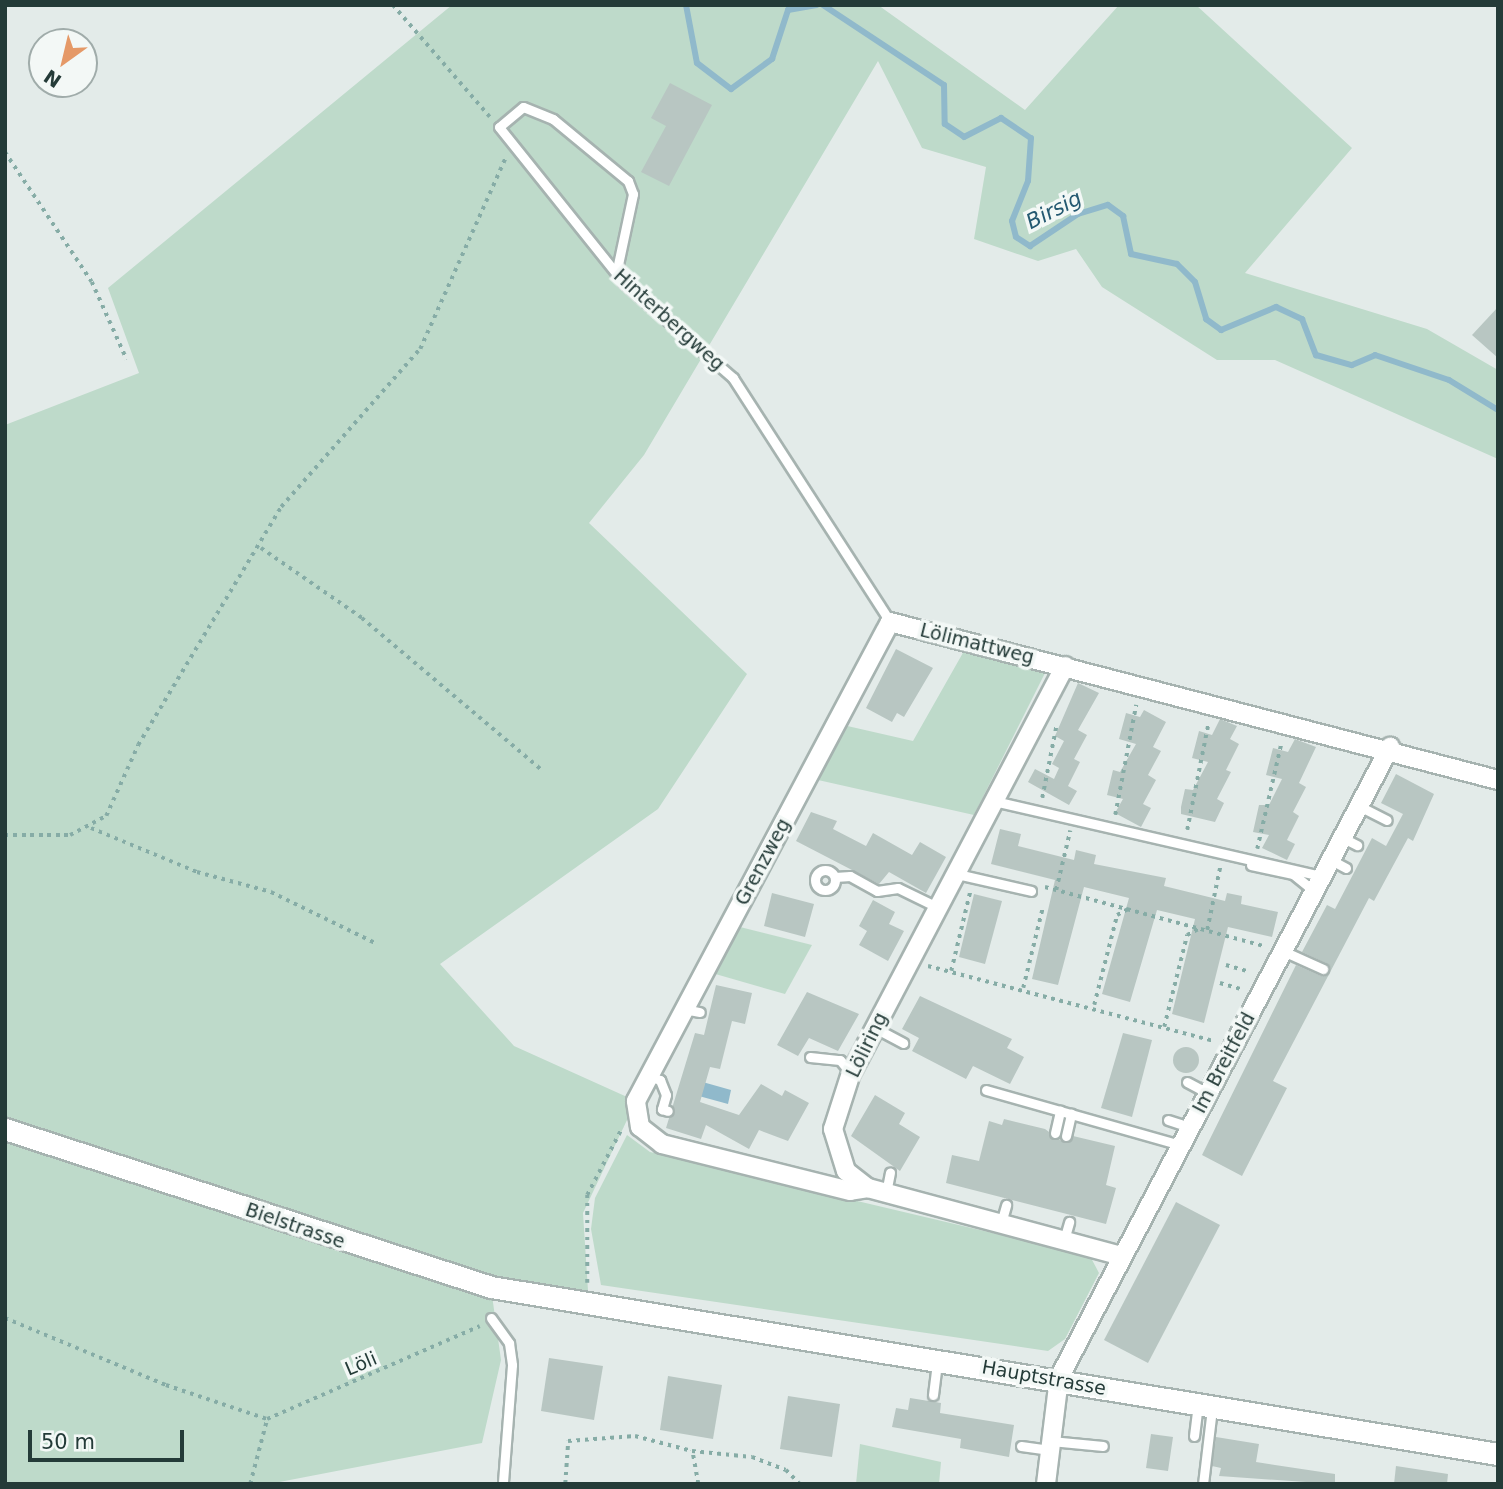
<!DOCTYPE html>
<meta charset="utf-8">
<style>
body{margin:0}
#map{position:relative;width:1503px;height:1489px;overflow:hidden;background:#e3ebe9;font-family:"DejaVu Sans",sans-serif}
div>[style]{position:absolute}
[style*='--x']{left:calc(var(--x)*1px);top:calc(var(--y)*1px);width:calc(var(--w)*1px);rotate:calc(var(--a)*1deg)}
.green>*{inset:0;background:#bedaca}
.water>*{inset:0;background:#90b9cb}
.stream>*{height:6px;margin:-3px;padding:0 3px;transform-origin:3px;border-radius:3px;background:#90b9cb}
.building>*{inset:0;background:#b8c6c2}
.round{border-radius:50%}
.path>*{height:3.5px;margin-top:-1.75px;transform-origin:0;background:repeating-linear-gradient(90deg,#86aca6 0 3.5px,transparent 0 8.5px)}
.roads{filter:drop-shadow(2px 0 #a6b3b0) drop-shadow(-2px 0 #a6b3b0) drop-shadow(0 2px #a6b3b0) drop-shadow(0 -2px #a6b3b0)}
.lane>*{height:9px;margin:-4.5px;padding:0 4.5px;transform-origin:4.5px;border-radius:4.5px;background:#fff}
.lane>.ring{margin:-4.5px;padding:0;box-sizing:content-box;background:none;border:9px solid #fff;border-radius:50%}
.street>*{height:18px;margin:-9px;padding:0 9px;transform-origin:9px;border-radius:9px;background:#fff}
.secondary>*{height:21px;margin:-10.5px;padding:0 10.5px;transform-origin:10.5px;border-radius:10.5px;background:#fff}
span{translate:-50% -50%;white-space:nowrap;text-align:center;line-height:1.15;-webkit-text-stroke:7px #f3f8f6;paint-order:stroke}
.street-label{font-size:19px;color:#243b38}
.water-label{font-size:21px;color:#245971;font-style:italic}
.frame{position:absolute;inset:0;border:7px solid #243b38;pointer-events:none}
.north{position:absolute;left:28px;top:28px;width:70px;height:70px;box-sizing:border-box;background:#f3f8f6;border:2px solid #a0acaa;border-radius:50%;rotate:214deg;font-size:19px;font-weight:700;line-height:28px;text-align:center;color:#243b38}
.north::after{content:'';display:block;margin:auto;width:24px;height:32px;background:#e59967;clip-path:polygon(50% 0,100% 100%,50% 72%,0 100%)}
.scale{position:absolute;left:28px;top:1430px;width:156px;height:32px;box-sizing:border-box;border:4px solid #243b38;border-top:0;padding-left:9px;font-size:21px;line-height:24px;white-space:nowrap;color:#243b38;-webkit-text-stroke:5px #f3f8f6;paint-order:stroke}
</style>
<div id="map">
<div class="green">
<i style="clip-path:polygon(452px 5px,878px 5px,1025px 110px,1119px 5px,1196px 5px,1352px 148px,1245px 273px,1427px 329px,1498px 370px,1498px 459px,1275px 360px,1217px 360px,1102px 287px,1076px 249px,1038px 261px,974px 239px,986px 167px,922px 148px,878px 61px,644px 455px,589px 523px,747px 674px,658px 809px,440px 964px,514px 1046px,636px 1101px,583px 1213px,589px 1306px,491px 1288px,501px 1360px,482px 1443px,269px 1484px,5px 1484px,5px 425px,139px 373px,108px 288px)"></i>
<i style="clip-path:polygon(964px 651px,1034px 663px,1045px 673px,974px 815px,818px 780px,843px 725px,913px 741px)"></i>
<i style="clip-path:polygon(736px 926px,812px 945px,785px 994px,712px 973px)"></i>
<i style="clip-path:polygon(627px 1135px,650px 1152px,1090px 1256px,1099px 1273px,1065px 1339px,1048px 1351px,601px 1285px,591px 1229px,595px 1198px)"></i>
<i style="clip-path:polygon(860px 1444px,941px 1462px,939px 1484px,856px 1484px)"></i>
</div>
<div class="water">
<i style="clip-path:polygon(692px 1079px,731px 1090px,728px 1104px,688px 1093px)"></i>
</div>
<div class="stream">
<i style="--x:686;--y:5;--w:59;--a:79.3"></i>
<i style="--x:697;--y:63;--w:43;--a:37.4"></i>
<i style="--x:731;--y:89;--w:51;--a:-36.2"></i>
<i style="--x:772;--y:59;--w:52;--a:-71.9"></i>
<i style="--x:788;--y:10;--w:29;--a:-10"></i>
<i style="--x:823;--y:5;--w:145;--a:33.5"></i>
<i style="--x:944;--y:85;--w:39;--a:89"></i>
<i style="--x:945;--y:124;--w:23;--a:34"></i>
<i style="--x:964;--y:137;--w:42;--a:-27.2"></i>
<i style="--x:1001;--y:118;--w:36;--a:34"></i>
<i style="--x:1031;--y:138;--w:43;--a:94"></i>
<i style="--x:1028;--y:181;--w:43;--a:111.8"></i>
<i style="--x:1012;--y:221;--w:16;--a:76"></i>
<i style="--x:1016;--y:237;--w:17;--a:33"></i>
<i style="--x:1030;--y:246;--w:58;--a:-33.7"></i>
<i style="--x:1078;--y:214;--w:31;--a:-17"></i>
<i style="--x:1108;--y:205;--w:19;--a:36"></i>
<i style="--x:1123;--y:216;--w:39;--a:78"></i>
<i style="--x:1131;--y:254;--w:47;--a:12.3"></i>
<i style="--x:1177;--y:264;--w:25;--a:45"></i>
<i style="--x:1195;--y:282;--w:39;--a:73"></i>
<i style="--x:1206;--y:319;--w:19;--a:36"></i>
<i style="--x:1221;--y:330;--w:60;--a:-22.7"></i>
<i style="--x:1276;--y:307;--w:29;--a:25"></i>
<i style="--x:1302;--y:319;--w:39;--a:69"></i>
<i style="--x:1316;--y:355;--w:37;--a:16"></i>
<i style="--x:1352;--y:365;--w:25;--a:-23"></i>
<i style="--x:1375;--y:355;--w:78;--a:18.7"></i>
<i style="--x:1449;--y:380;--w:57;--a:31.5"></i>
</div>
<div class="building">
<i style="clip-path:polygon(670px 83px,712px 105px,669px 186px,641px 172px,666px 126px,651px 118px)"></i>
<i style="clip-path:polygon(1498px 307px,1498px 358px,1472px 335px)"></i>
<i style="clip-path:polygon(896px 649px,933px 668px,904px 717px,897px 713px,892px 722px,866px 708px)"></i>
<i style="clip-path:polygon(1078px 683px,1099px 693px,1078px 730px,1087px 735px,1074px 759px,1080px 762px,1068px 786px,1077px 791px,1069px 805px,1028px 782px,1035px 769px,1054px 779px,1059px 768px,1052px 764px,1064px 741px,1055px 736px)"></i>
<i style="clip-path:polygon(1144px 710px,1166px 722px,1153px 747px,1161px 751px,1148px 775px,1156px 780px,1143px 804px,1151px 808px,1141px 827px,1115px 813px,1123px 799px,1107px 795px,1113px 770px,1120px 772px,1136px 744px,1119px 739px,1126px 713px,1140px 717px)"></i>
<i style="clip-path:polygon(1220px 719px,1237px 726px,1230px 739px,1239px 744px,1226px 770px,1231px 772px,1217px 799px,1224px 803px,1215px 822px,1181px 814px,1181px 807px,1185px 789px,1193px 790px,1208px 762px,1192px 758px,1199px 731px,1212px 735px)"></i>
<i style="clip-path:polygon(1295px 739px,1316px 747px,1299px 783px,1306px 787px,1293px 812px,1299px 816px,1287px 840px,1295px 844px,1287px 860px,1262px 848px,1269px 835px,1253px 832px,1259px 805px,1269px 805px,1282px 779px,1266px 775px,1273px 748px,1288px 752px)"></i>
<i style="clip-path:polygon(1396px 774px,1434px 794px,1413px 841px,1408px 838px,1374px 901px,1369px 898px,1273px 1081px,1287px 1088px,1242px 1176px,1202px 1155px,1296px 965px,1321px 976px,1329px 972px,1326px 963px,1302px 952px,1327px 905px,1335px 909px,1372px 838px,1386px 846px,1403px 814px,1381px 803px)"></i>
<i style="clip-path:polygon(811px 812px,837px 821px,833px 829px,866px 846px,873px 833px,912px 855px,920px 842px,946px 857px,926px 893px,889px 872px,879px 884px,796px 841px)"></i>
<i style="clip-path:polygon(1000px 829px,1021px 834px,1018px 846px,1074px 860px,1076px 850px,1096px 855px,1094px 864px,1166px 878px,1164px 886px,1225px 901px,1227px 893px,1242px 896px,1241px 904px,1278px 912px,1272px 937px,1228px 927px,1204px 1023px,1172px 1014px,1195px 919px,1157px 910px,1130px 1002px,1102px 994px,1129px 898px,1084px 887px,1058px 985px,1032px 979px,1055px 880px,991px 864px)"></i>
<i style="clip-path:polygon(772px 893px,814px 904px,805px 937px,764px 926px)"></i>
<i style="clip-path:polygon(974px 894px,1002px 901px,985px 964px,959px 957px)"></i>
<i style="clip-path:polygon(873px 900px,895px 912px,889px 924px,904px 931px,888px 961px,859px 945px,867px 931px,859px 926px)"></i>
<i style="clip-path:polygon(716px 985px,752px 993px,745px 1024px,732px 1021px,720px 1069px,710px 1067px,700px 1102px,739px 1115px,761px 1084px,782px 1096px,785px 1090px,809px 1103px,788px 1141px,759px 1130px,749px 1149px,706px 1125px,701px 1139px,666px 1128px,695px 1033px,704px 1035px)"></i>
<i style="clip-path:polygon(807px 992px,859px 1014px,838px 1051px,809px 1038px,798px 1056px,777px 1045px)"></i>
<i style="clip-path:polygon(920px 996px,1012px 1039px,1007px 1048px,1024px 1057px,1010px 1084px,973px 1066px,966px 1079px,912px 1051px,919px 1038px,902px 1029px)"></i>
<i style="clip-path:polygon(1123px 1033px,1152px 1040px,1132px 1117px,1101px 1108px)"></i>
<i class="round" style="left:1173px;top:1047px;width:26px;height:26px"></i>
<i style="clip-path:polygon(875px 1095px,905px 1113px,899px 1124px,920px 1137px,900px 1171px,851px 1136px)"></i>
<i style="clip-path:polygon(1004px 1119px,1045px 1129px,1064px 1143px,1073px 1136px,1115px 1146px,1106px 1185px,1116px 1188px,1106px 1224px,946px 1183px,952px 1155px,979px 1161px,989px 1121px,1002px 1125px)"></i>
<i style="clip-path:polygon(1176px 1202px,1220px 1225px,1148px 1363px,1104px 1340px)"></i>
<i style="clip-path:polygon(549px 1358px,603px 1366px,594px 1420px,541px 1411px)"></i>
<i style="clip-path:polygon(668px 1376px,722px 1385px,713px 1439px,660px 1430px)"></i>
<i style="clip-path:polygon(788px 1396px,840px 1404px,832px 1457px,780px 1449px)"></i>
<i style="clip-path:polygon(910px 1398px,941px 1403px,940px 1413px,1014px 1425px,1009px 1457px,960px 1448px,961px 1439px,892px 1427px,896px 1408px,908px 1410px)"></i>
<i style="clip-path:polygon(1151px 1434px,1173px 1437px,1168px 1471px,1146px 1468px)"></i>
<i style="clip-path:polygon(1216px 1437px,1259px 1444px,1256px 1462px,1335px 1474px,1335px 1484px,1219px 1476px,1221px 1468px,1212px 1466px)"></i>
<i style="clip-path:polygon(1396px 1466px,1448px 1474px,1447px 1484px,1394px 1484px)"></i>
</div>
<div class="path">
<i style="--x:393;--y:5;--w:148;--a:49.1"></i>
<i style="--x:5;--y:152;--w:156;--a:56.2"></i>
<i style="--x:92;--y:282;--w:85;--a:65.8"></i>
<i style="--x:261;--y:548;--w:123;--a:34.7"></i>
<i style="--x:362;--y:618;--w:237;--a:40.2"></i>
<i style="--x:1042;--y:798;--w:72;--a:-78.8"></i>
<i style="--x:1115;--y:815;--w:112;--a:-79.2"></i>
<i style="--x:91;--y:828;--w:115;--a:22.5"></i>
<i style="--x:197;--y:872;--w:77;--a:15.1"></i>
<i style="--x:271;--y:892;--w:118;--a:26.1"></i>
<i style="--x:1187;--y:830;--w:107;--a:-78.7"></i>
<i style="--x:5;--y:835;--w:65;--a:0"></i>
<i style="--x:70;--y:835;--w:41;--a:-27.8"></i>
<i style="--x:106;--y:816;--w:78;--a:-65.7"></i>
<i style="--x:138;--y:745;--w:278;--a:-59"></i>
<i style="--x:281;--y:507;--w:210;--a:-48.7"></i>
<i style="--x:420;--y:349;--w:210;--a:-65.9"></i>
<i style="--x:1257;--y:849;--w:108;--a:-77.1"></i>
<i style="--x:1045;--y:887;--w:227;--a:15.1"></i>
<i style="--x:1056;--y:890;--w:61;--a:-76.7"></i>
<i style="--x:1207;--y:930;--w:64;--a:-78.3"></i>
<i style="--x:1226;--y:965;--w:25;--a:16"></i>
<i style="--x:928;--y:966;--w:296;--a:14.7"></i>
<i style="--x:951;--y:971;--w:81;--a:-76.5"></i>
<i style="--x:1220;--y:983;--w:22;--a:16"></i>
<i style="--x:1023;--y:988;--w:84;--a:-76.3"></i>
<i style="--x:1094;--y:1005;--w:93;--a:-75.7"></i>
<i style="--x:1117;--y:915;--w:13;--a:-29"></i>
<i style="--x:1164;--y:1027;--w:95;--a:-76"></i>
<i style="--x:1187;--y:935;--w:15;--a:-28"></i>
<i style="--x:587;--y:1283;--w:88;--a:-90"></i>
<i style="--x:587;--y:1195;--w:76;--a:-62.4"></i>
<i style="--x:5;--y:1318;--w:174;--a:22.6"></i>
<i style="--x:166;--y:1385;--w:107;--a:18.6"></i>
<i style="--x:267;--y:1419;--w:232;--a:-23.6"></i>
<i style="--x:250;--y:1484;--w:67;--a:-75.3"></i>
<i style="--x:565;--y:1484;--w:43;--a:-86"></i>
<i style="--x:568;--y:1441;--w:67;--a:-4.3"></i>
<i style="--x:635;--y:1436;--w:59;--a:14.7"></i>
<i style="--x:698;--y:1484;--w:34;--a:-100"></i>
<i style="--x:692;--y:1451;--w:60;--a:5.7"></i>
<i style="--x:752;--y:1457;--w:36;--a:21"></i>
<i style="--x:786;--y:1470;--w:20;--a:45"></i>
</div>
<div class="roads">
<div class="lane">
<i style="--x:616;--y:274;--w:82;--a:-78"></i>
<i style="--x:633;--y:194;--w:14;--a:-111"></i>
<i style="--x:628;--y:181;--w:97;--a:-140.4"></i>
<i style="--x:553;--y:119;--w:32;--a:-158"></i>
<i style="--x:523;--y:107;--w:31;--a:140"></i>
<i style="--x:499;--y:127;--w:198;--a:51.3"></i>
<i style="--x:623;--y:282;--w:146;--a:41.1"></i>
<i style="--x:733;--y:378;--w:290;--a:57.2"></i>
<i style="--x:994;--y:801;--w:336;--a:12.9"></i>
<i style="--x:1359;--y:806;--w:31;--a:27"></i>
<i style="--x:1343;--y:838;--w:16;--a:27"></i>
<i style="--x:1331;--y:860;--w:17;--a:28"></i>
<i style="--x:1251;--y:865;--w:43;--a:12.1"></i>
<i style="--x:1293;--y:874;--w:27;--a:39"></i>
<i class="ring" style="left:815px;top:870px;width:11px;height:11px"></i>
<i style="--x:957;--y:874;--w:76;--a:12.9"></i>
<i style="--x:835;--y:877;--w:15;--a:-4"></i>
<i style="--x:850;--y:876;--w:31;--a:29"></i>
<i style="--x:877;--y:891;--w:21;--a:-8"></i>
<i style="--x:898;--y:888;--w:46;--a:26"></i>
<i style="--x:1283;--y:951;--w:44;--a:24.2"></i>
<i style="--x:684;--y:1009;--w:16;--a:11"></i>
<i style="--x:875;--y:1028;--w:32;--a:28"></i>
<i style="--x:810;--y:1057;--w:30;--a:6"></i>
<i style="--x:840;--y:1060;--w:17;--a:50"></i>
<i style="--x:649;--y:1076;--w:12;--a:20"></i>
<i style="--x:660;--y:1080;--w:16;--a:68"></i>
<i style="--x:666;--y:1095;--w:15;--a:106"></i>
<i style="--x:662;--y:1109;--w:6;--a:18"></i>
<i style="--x:1187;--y:1082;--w:24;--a:28"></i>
<i style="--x:986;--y:1090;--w:203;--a:15.8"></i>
<i style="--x:1168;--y:1120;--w:23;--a:18"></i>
<i style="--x:1055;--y:1133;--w:23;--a:-77"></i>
<i style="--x:1066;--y:1136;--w:23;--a:-77"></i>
<i style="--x:886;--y:1193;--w:21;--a:-79"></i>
<i style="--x:1001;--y:1223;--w:19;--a:-74"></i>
<i style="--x:1064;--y:1240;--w:19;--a:-74"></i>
<i style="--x:491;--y:1318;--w:31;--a:54"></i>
<i style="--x:509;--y:1343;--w:22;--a:82"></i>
<i style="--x:512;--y:1365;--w:117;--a:94.4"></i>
<i style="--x:933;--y:1395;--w:33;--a:-83"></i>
<i style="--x:1194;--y:1436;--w:31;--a:-83"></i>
<i style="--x:1051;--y:1441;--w:52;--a:5.5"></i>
<i style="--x:1021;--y:1446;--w:29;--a:8"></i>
<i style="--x:1203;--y:1484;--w:77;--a:-83.2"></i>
</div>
<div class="street">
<i style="--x:1065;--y:666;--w:460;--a:117.7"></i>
<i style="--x:851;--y:1073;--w:59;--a:107.8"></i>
<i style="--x:833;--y:1129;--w:44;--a:72.8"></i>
<i style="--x:846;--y:1171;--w:28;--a:38"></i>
<i style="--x:868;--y:1188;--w:263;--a:15"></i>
<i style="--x:868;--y:1188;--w:18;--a:171"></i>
<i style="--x:850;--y:1191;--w:194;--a:-166"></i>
<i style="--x:662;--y:1144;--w:28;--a:-142"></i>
<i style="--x:640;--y:1127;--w:26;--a:-99"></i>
<i style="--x:636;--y:1101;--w:542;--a:-62.06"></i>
<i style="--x:890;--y:622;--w:628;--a:14.57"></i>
<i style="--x:1046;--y:1484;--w:107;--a:-83"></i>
<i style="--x:1059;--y:1378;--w:713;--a:-62.32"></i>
</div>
<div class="secondary">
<i style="--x:5;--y:1129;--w:511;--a:18.01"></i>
<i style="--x:491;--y:1287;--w:1021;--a:9.42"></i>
</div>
</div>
<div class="street-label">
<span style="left:669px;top:320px;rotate:42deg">Hinterbergweg</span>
<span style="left:977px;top:644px;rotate:14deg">Lölimattweg</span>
<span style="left:763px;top:862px;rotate:-62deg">Grenzweg</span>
<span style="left:867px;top:1045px;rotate:-64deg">Löliring</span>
<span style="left:1224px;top:1063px;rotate:-62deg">Im Breitfeld</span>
<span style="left:295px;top:1226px;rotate:19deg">Bielstrasse</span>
<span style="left:361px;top:1364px;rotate:-23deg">Löli</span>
<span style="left:1044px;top:1378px;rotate:10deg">Hauptstrasse</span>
</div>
<div class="water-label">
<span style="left:1054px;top:210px;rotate:-27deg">Birsig</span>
</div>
<div class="frame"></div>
<div class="north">N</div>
<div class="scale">50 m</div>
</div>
